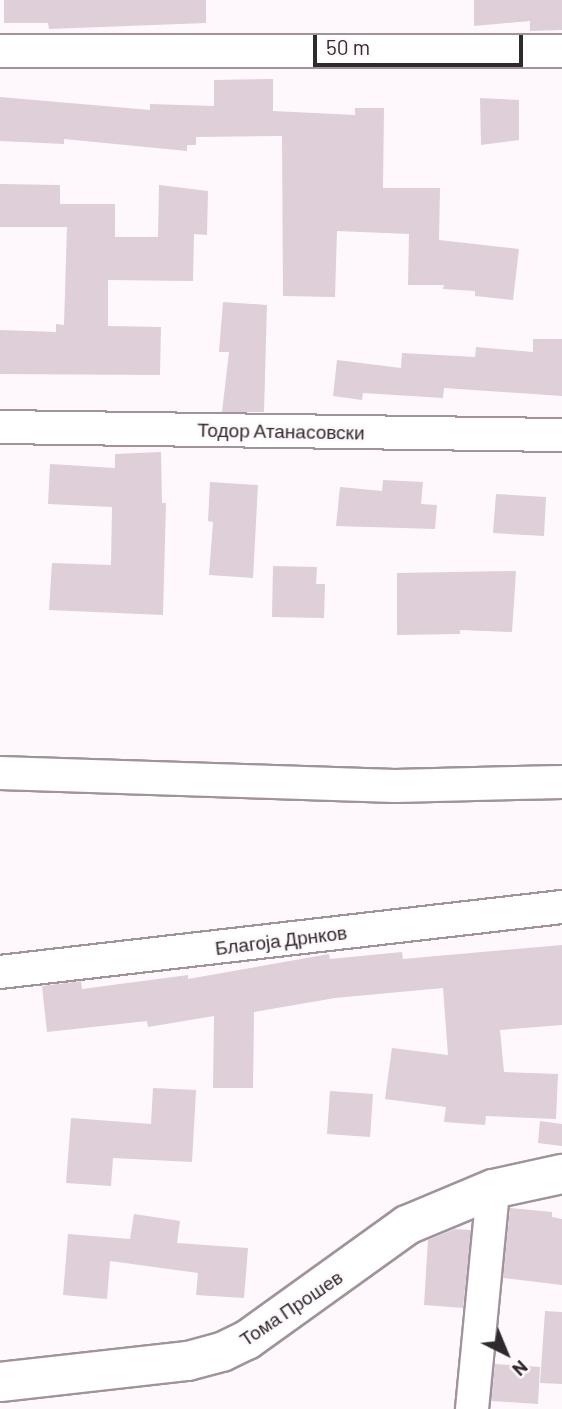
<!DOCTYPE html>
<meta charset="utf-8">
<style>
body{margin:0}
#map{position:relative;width:562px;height:1409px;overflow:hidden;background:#fef8fc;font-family:Barlow,sans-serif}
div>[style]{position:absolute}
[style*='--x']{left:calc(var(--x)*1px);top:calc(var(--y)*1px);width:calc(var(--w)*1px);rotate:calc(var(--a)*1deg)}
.building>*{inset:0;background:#decfd8}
.roads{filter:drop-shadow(2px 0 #a1939c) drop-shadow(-2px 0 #a1939c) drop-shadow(0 2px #a1939c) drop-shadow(0 -2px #a1939c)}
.street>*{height:32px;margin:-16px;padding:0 16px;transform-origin:16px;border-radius:16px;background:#fff}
.secondary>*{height:38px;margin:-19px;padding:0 19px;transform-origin:19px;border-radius:19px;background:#fff}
span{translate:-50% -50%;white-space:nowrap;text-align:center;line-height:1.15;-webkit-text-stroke:5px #fef8fc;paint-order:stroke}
.street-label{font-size:19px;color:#2f2a2d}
.north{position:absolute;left:471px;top:1318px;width:70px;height:70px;-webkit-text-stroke:5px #fef8fc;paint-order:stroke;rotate:137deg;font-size:19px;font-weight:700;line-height:28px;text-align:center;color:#2f2a2d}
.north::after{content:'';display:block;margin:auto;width:24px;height:32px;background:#2f2a2d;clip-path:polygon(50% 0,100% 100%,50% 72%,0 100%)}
.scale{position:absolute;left:313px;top:35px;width:210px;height:32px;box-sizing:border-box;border:4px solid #2f2a2d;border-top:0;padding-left:9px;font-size:21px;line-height:24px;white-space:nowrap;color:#2f2a2d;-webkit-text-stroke:5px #fef8fc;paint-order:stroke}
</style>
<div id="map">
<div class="building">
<i style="clip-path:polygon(4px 0,206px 0,206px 23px,49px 29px,48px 23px,4px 23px)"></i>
<i style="clip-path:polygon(474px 0,562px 0,562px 30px,530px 31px,530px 21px,474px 26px)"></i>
<i style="clip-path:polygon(273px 79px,273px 111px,355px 115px,355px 108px,384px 108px,383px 188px,440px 188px,439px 240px,519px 249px,513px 300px,475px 296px,475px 291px,443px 289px,444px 285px,408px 285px,409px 234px,337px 231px,335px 297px,283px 296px,282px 136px,196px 137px,196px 145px,187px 145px,187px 151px,64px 139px,64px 144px,0 141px,0 97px,150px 110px,150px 104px,214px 106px,214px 80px)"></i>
<i style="clip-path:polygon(480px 98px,519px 100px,519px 140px,481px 145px)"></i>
<i style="clip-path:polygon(0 184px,60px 185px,60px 204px,115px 204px,115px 237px,158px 237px,159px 185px,208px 191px,207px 235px,194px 234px,193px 281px,108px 280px,108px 326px,161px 327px,160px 375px,0 374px,0 330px,56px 332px,56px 324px,64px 325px,67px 227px,0 227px)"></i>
<i style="clip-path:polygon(223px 302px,267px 305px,264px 412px,222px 412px,229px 352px,219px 352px)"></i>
<i style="clip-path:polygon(533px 339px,562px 339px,562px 396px,444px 388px,443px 398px,363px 393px,362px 400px,333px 396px,337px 360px,401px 368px,402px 353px,475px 357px,476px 347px,533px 352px)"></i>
<i style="clip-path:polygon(161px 452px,162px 503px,166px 503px,163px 615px,49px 610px,52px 563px,111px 565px,112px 507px,48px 504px,50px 464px,115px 468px,115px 454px)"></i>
<i style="clip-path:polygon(383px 480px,423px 482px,421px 504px,437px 505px,435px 529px,336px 526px,340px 487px,382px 491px)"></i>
<i style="clip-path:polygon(210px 482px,258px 485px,253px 578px,209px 575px,213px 522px,208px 521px)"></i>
<i style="clip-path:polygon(496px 494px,546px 497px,544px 536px,493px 533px)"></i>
<i style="clip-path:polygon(273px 566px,317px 567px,316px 584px,325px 584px,324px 618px,272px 617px)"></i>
<i style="clip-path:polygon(516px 571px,512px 632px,460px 630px,460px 634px,397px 635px,397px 573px)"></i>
<i style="clip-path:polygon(562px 945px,562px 1025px,500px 1030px,504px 1072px,558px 1074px,556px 1119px,486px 1116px,485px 1125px,444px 1122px,446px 1107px,385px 1099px,392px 1048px,448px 1055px,443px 988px,335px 998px,254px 1012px,253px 1088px,213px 1088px,214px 1016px,148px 1027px,147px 1021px,47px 1032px,42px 986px,81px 981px,82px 989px,188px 975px,188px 979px,329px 954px,330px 959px,402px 952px,403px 959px)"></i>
<i style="clip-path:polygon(153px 1088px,196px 1090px,192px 1162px,113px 1158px,111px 1186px,66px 1183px,71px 1118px,151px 1124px)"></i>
<i style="clip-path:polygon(330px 1091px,373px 1094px,370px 1137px,327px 1134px)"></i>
<i style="clip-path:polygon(540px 1121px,562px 1124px,562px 1146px,538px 1143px)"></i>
<i style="clip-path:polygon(510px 1208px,552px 1212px,552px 1217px,562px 1219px,562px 1285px,503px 1278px)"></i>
<i style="clip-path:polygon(134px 1214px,180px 1221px,177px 1243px,248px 1248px,244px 1298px,196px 1295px,198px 1273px,110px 1261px,107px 1299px,63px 1295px,68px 1234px,130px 1239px)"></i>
<i style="clip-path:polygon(455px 1229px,471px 1230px,463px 1308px,424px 1305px,428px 1240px)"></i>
<i style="clip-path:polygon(545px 1311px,562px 1312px,562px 1384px,540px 1383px)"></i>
<i style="clip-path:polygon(495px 1364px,540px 1367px,538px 1404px,491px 1401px)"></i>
</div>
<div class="roads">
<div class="street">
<i style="--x:0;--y:51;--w:562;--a:0"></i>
<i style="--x:0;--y:427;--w:562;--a:0.82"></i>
<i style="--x:0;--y:773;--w:395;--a:1.9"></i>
<i style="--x:395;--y:786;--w:167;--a:-1.4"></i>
<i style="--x:0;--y:972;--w:566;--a:-6.6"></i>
<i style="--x:472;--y:1409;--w:221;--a:-84.5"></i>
</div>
<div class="secondary">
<i style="--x:0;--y:1382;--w:189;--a:-6.4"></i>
<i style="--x:188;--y:1361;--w:35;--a:-15"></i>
<i style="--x:222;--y:1352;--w:28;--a:-26"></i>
<i style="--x:247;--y:1340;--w:197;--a:-35.7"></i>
<i style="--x:407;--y:1225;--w:93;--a:-22.7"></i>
<i style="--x:493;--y:1189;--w:71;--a:-12.3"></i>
</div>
</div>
<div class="street-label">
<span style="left:281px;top:431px;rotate:1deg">Тодор Атанасовски</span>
<span style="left:281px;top:940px;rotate:-7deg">Благоја Дрнков</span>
<span style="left:291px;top:1308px;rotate:-34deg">Тома Прошев</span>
</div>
<div class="north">N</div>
<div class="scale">50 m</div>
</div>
